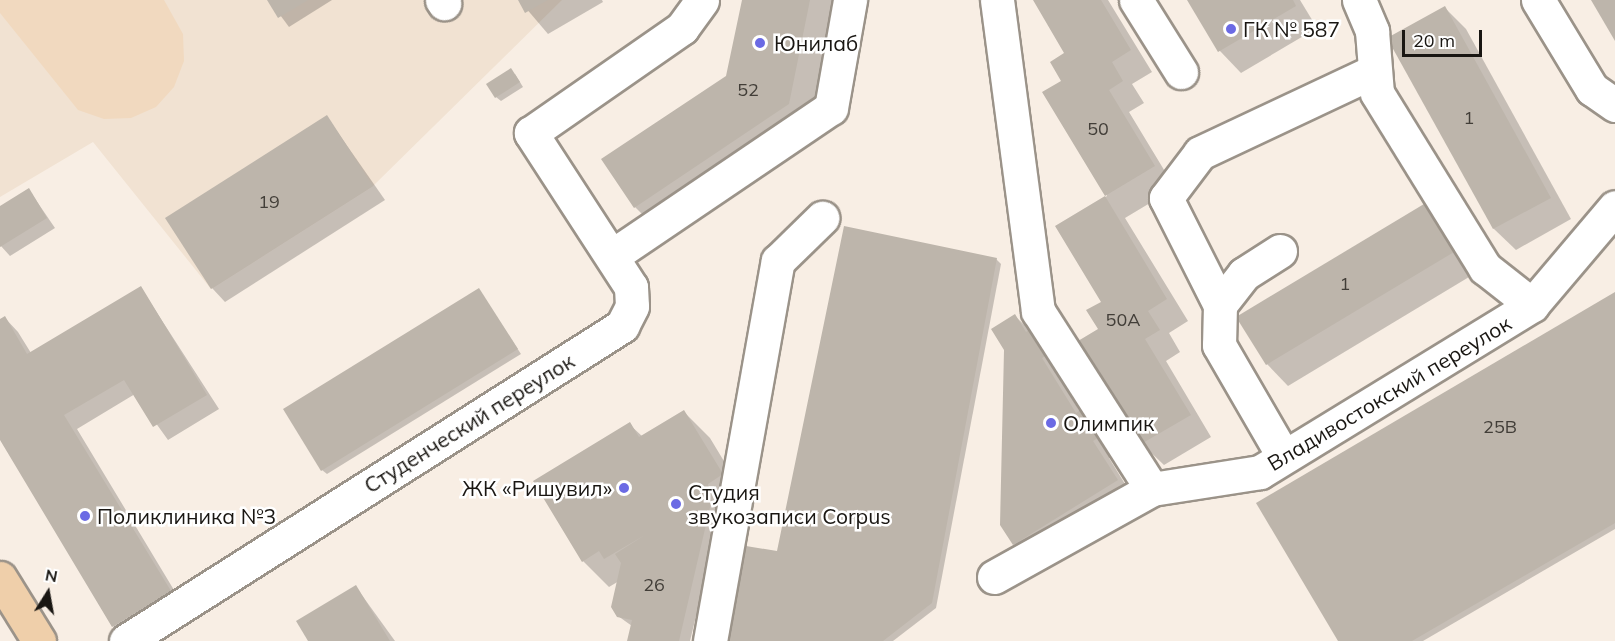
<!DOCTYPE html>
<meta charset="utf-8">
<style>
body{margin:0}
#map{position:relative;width:1615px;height:641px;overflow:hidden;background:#f8eee4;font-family:Mulish,sans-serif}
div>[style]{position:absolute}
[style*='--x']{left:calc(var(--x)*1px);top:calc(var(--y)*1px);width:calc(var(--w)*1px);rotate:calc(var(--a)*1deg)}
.built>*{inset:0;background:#f1e2d2}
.green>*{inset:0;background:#f1d9bf}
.shadow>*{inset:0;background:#0003}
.building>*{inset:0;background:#bdb5ab}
.roads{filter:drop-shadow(2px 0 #9b9389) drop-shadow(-2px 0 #9b9389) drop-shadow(0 2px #9b9389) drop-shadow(0 -2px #9b9389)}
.minor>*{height:33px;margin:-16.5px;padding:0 16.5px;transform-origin:16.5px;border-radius:16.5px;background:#fff}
.major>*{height:33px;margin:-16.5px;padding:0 16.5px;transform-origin:16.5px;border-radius:16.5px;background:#efcfaa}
.dots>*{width:16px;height:16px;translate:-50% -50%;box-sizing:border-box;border:3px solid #fff;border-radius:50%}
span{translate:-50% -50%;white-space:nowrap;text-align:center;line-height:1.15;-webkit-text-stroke:5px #fff;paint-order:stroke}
.number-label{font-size:18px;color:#423e38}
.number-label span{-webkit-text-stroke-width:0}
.poi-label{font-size:21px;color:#191612}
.left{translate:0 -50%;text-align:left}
.right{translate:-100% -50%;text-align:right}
.street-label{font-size:21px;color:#191612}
.north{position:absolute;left:18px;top:563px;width:60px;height:60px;-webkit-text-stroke:4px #fff;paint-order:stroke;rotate:11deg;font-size:16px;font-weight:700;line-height:24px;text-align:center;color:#191612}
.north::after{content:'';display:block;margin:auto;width:21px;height:27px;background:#191612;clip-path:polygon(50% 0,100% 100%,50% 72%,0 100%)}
.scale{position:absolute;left:1402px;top:30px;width:80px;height:27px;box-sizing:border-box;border:3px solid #191612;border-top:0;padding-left:8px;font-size:18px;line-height:21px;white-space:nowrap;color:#191612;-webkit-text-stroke:4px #fff;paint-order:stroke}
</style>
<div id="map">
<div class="built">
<i style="clip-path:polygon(0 0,562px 0,373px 186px,211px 289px,93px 142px,0 197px)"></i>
</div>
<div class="green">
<i style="clip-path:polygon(0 0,164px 0,183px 34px,184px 61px,174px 87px,156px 107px,131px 118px,104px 119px,78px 110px,0 13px)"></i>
</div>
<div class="shadow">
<i style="clip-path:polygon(269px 0,332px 0,289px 27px)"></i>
<i style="clip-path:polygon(519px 0,602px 0,603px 2px,548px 34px)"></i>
<i style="clip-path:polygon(743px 0,839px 0,813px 129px,660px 232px,635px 207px,603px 159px,727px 77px)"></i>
<i style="clip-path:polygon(1034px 0,1108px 0,1152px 72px,1132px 84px,1144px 103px,1129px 112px,1175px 188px,1125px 218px,1188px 321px,1169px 333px,1180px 352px,1166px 361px,1211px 437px,1164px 465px,1142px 444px,1100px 330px,1103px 302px,1057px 227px,1107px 196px,1064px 81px,1067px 53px)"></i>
<i style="clip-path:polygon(1189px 0,1300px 0,1317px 28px,1241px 73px,1220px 51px)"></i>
<i style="clip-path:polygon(1445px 8px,1466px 29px,1571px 219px,1516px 250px,1494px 229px,1389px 38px)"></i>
<i style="clip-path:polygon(515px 74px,523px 87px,501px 101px,496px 97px)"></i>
<i style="clip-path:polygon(327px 117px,385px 200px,225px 302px,212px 288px)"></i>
<i style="clip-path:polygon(29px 190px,55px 228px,10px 256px,0 245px,0 208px)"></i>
<i style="clip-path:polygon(1424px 206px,1446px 227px,1474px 274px,1288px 386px,1267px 364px)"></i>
<i style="clip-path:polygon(996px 259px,1001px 264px,936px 608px,893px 641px,726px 641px,778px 553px)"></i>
<i style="clip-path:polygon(141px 288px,219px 409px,168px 440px,135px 394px,77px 429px,183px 605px,127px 639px,113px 626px,0 438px,0 321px,5px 318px,18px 332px,31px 353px)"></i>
<i style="clip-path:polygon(479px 290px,521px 354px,327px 474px,322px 470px)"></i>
<i style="clip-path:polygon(1615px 295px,1615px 529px,1423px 641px,1339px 641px)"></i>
<i style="clip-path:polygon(1015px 316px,1069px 368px,1058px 375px,1080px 412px,1121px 451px,1109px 458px,1133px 497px,1031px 561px,1014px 544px)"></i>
<i style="clip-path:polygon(684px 412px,710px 438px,748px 501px,716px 533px,690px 641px,629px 641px,632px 626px,618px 616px,619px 581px,609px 587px,583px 561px,629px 424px,643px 437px)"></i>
<i style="clip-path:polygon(356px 587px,395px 641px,309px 641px)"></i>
</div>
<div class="building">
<i style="clip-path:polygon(267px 0,308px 0,278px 18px)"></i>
<i style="clip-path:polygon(518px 0,548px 0,525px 13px)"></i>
<i style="clip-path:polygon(742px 0,810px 0,789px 104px,634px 208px,601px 159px,726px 76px)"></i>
<i style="clip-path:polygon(1033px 0,1101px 0,1131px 50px,1112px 62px,1123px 81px,1109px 90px,1155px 166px,1105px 196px,1042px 92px,1061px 81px,1050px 62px,1064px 53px)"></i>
<i style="clip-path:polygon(1187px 0,1293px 0,1296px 6px,1218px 52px)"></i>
<i style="clip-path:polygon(1591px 0,1615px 0,1615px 41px)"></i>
<i style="clip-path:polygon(1445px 6px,1551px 198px,1493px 229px,1387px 38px)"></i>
<i style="clip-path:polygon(511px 68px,520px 82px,495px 98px,486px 84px)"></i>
<i style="clip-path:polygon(327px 115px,373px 186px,211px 289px,165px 218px)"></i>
<i style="clip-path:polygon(29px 188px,47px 218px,0 247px,0 206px)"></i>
<i style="clip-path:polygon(1105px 196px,1167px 299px,1148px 311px,1160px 330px,1145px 339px,1191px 415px,1141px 444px,1078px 341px,1098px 329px,1086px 310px,1101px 302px,1055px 226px)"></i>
<i style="clip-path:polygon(1424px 204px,1454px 252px,1266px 365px,1236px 317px)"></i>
<i style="clip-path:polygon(844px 226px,997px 258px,932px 603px,883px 641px,725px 641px,746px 546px,777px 551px)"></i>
<i style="clip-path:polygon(141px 286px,207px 395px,153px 427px,124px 380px,64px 415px,171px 591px,112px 627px,0 440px,0 319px,5px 316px,27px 354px)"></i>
<i style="clip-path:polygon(479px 288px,518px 349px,321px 471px,283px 409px)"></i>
<i style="clip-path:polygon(1615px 292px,1615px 523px,1412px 641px,1338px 641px,1256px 503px)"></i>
<i style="clip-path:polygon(1015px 314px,1026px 332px,1037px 325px,1053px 351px,1042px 358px,1076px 413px,1088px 405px,1105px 433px,1093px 441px,1118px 480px,1013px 545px,1000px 525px,1004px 350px,991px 329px)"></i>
<i style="clip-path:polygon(684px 410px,723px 474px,708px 484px,711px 503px,679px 641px,627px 641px,632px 620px,617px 617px,611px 607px,621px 563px,615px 554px,645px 535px,604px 559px,599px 551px,582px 562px,533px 481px,630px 422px,639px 437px)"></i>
<i style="clip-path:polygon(356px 585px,390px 641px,308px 641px,296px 621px)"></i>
</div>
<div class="roads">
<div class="minor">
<i style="--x:442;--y:0;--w:4;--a:56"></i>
<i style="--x:997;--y:0;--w:314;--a:82.5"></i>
<i style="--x:1038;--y:311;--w:211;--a:57.4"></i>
<i style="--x:1136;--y:0;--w:85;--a:58"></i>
<i style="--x:1359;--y:0;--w:34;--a:67"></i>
<i style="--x:1372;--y:31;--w:62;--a:85.4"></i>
<i style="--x:1377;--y:93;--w:206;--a:58.3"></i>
<i style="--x:1485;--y:268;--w:60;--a:38.2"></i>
<i style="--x:1538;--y:0;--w:104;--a:58.8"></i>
<i style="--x:1592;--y:89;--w:28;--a:35"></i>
<i style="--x:1280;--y:251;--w:43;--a:147.4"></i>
<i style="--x:1244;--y:274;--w:39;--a:128"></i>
<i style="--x:1220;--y:305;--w:40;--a:91.4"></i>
<i style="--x:1219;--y:345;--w:129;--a:59.9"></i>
<i style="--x:612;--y:256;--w:264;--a:-34.1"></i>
<i style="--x:831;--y:108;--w:110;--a:-80"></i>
<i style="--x:1220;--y:305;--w:120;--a:-116.8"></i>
<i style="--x:1166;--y:198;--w:56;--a:-52.9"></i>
<i style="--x:1200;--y:153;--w:190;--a:-25.2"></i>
<i style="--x:994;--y:577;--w:181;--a:-29.1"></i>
<i style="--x:1152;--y:489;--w:109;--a:-8.9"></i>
<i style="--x:1260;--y:472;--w:319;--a:-31.5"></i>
<i style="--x:1532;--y:305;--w:128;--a:-49.7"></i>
<i style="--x:126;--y:641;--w:588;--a:-32.42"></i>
<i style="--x:622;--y:326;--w:22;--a:-63"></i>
<i style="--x:632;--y:306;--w:19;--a:-93"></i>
<i style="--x:631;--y:287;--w:184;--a:-123"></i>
<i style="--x:531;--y:133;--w:184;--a:-34.8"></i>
<i style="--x:682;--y:28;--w:34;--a:-54"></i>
<i style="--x:710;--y:641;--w:386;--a:-79.9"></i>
<i style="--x:778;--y:261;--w:62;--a:-44.3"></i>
</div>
<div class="major">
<i style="--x:0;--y:578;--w:74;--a:58.2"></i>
</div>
</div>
<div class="dots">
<i style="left:1231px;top:29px;background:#6b6ae4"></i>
<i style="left:760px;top:43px;background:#6b6ae4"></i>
<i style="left:1051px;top:423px;background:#6b6ae4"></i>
<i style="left:624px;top:488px;background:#6b6ae4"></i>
<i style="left:676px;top:504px;background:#6b6ae4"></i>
<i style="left:85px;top:516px;background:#6b6ae4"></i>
</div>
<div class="number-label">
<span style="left:748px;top:90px">52</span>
<span style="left:1469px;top:118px">1</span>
<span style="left:1098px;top:129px">50</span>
<span style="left:269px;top:202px">19</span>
<span style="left:1345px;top:284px">1</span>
<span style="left:1123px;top:320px">50А</span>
<span style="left:1500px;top:427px">25В</span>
<span style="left:654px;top:585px">26</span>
</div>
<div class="poi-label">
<span class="left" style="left:1243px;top:29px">ГК № 587</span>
<span class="left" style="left:774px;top:43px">Юнилаб</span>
<span class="left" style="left:1063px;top:423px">Олимпик</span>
<span class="right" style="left:612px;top:488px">ЖК «Ришувил»</span>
<span class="left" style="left:688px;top:504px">Студия<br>звукозаписи Corpus</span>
<span class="left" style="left:97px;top:516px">Поликлиника №3</span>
</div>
<div class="street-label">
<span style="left:1389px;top:393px;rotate:-31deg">Владивостокский переулок</span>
<span style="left:469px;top:423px;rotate:-32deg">Студенческий переулок</span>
</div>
<div class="north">N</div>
<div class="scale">20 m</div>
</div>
